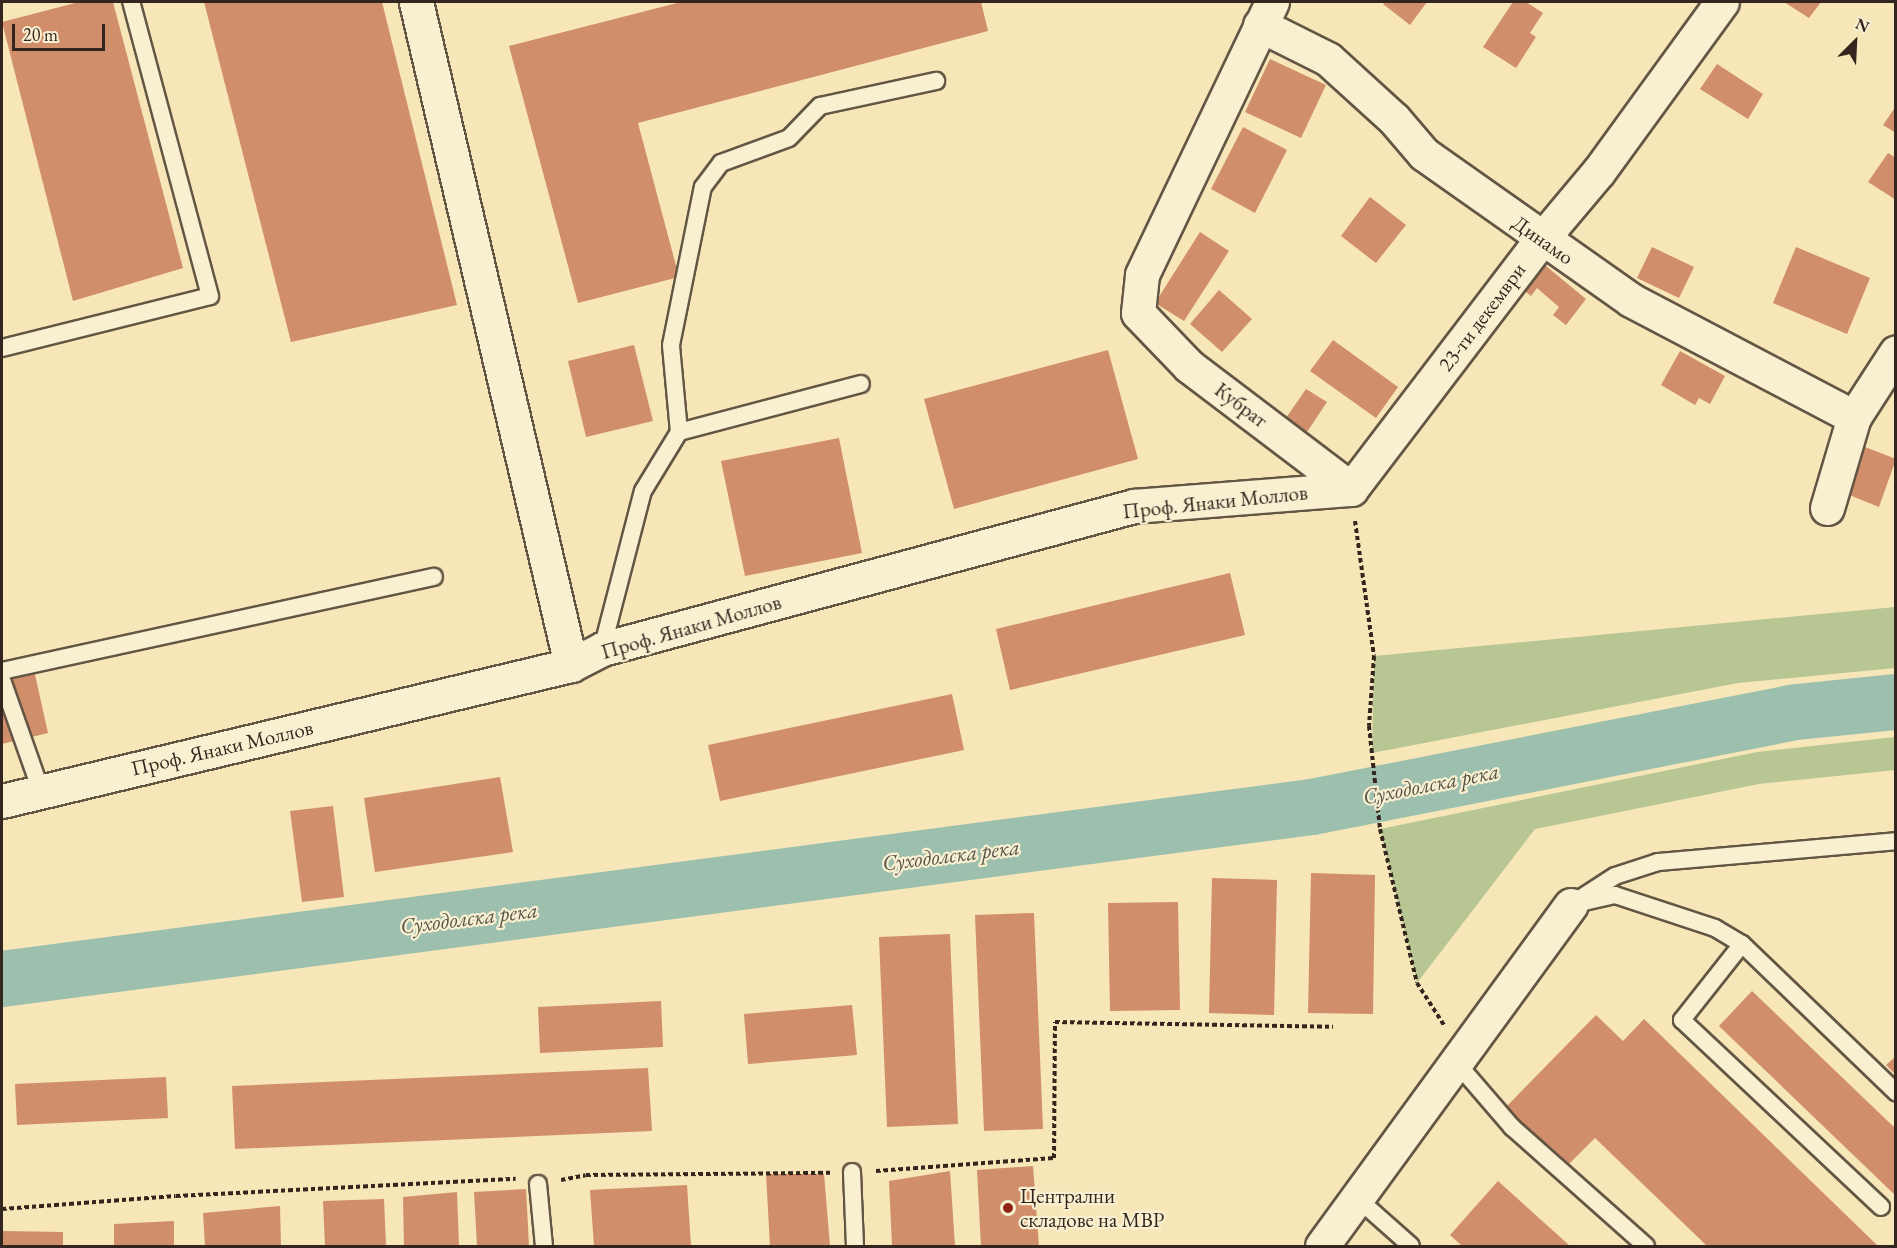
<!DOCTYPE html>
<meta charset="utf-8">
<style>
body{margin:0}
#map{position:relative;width:1897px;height:1248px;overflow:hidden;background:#f6e6b8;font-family:"EB Garamond",serif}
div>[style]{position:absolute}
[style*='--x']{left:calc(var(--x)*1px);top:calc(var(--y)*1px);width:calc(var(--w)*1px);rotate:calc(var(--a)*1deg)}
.green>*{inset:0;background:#b7c693}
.river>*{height:56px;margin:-28px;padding:0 28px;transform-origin:28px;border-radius:28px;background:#9dc0ae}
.building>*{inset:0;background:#d18e6a}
.path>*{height:4px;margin-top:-2px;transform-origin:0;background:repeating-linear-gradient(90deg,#34261e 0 4.5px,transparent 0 7.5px)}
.roads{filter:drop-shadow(2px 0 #645644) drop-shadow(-2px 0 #645644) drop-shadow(0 2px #645644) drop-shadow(0 -2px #645644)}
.lane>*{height:16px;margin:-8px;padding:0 8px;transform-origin:8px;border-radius:8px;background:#f9efd1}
.street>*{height:33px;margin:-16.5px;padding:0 16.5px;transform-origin:16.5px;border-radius:16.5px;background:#f9efd1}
.dots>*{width:16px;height:16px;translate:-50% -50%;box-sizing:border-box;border:3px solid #f9efd1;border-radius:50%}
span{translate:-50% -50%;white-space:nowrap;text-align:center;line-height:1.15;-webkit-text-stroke:4.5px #f9efd1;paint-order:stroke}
.street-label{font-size:21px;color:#34261e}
.poi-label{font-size:21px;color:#34261e}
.left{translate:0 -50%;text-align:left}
.water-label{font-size:22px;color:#545449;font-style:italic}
.frame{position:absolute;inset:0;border:3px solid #34261e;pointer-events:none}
.north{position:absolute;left:1825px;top:12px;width:60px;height:60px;-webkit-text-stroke:4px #f9efd1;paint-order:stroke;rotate:24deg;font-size:16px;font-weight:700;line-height:24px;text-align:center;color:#34261e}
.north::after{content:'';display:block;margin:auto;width:21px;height:27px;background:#34261e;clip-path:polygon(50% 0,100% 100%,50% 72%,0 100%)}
.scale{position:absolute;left:12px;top:24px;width:93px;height:27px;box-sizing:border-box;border:3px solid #34261e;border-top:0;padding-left:8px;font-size:18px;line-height:21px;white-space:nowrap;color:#34261e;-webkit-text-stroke:4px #f9efd1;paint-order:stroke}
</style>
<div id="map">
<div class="green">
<i style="clip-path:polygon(1895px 607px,1895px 668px,1738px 683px,1372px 753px,1374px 656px)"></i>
<i style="clip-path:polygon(1895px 737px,1895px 770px,1759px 784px,1535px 829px,1417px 983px,1380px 829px,1757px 752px)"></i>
</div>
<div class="river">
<i style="--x:2;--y:979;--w:1321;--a:-7.48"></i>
<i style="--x:1312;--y:807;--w:494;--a:-11.1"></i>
<i style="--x:1797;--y:712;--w:100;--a:-5.8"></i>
</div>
<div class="building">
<i style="clip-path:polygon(79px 2px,113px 2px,183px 268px,73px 301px,2px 22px)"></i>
<i style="clip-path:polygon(204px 2px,382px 2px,457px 305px,291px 342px)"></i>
<i style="clip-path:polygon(681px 2px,981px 2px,988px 31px,638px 123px,679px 277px,578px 303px,509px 46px)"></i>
<i style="clip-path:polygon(1385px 2px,1427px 2px,1410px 25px,1383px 4px)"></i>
<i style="clip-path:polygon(1513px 2px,1526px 2px,1543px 13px,1530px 33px,1536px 37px,1516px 68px,1483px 47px)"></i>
<i style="clip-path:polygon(1784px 2px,1821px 2px,1809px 18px)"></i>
<i style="clip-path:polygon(1270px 59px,1326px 85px,1301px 138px,1245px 112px)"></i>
<i style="clip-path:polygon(1717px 64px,1763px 94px,1748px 119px,1700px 89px)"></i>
<i style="clip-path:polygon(1896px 106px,1896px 133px,1883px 125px)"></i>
<i style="clip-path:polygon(1243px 127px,1287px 150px,1255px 213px,1211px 189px)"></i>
<i style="clip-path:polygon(1888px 153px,1896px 158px,1896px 200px,1868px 182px)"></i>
<i style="clip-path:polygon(1370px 197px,1406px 225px,1376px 263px,1341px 236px)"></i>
<i style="clip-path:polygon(1200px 232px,1229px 251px,1184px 321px,1155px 303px)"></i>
<i style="clip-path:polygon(1652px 247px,1694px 267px,1679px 298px,1637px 278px)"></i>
<i style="clip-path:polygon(1796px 247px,1870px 278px,1847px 334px,1773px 303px)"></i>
<i style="clip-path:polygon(1540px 261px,1586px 299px,1566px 325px,1553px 315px,1559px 307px,1537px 288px,1531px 296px,1519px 286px)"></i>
<i style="clip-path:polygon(1219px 290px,1252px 319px,1222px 352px,1190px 324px)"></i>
<i style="clip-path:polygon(1333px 340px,1398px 387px,1376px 418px,1310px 371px)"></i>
<i style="clip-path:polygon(634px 345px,653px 421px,586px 437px,568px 361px)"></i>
<i style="clip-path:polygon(1108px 350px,1138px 459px,954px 509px,924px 399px)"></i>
<i style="clip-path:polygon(1680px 351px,1725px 376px,1710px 404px,1699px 398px,1695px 405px,1661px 385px)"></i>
<i style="clip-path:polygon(1306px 389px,1327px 402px,1307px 432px,1286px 418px)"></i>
<i style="clip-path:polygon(839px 438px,862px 553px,745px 576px,721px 461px)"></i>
<i style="clip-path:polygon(1860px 445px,1896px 459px,1879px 507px,1842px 492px)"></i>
<i style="clip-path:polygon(1230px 573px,1245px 635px,1010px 690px,996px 629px)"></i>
<i style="clip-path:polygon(34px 670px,48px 733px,2px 744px,2px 677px)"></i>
<i style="clip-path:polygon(952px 694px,964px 750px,720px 801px,708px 745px)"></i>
<i style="clip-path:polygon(500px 777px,513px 852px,375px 872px,364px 798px)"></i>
<i style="clip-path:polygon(333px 806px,344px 897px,302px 902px,290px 811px)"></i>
<i style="clip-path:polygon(1311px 873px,1375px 875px,1373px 1014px,1308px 1013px)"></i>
<i style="clip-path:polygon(1212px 878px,1277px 880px,1274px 1015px,1209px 1013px)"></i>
<i style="clip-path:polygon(1178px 902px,1180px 1010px,1110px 1011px,1108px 903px)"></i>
<i style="clip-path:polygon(1034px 913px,1043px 1129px,984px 1131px,975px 915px)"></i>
<i style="clip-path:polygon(950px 934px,958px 1124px,887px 1127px,879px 937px)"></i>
<i style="clip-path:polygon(1752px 991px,1896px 1129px,1896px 1196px,1719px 1026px)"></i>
<i style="clip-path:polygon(661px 1001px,663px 1047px,540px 1053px,538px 1007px)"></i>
<i style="clip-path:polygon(852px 1005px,857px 1055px,748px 1064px,744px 1014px)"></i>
<i style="clip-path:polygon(1596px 1015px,1623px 1041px,1644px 1019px,1878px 1246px,1707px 1246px,1595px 1138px,1567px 1166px,1506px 1107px)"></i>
<i style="clip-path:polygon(1896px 1056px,1896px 1075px,1886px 1065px)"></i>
<i style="clip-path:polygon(648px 1068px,652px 1131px,235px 1149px,232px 1086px)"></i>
<i style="clip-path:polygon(166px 1077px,168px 1118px,17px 1125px,15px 1084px)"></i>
<i style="clip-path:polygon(1033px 1166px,1039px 1246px,981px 1246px,977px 1170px)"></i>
<i style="clip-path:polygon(950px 1171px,955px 1246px,892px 1246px,889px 1181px)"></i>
<i style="clip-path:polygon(766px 1174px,824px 1174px,830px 1246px,770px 1246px)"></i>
<i style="clip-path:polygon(1498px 1181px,1570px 1246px,1462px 1246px,1450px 1235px)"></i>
<i style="clip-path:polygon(687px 1185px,691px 1246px,594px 1246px,590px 1190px)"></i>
<i style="clip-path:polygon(526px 1189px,529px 1246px,477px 1246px,474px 1192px)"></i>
<i style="clip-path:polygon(457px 1192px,459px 1246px,404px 1246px,403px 1197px)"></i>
<i style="clip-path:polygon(384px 1199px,386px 1246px,325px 1246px,323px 1201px)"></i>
<i style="clip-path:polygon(280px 1206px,281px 1246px,205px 1246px,203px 1213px)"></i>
<i style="clip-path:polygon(174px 1221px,174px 1246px,114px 1246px,114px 1224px)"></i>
<i style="clip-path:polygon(2px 1231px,63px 1232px,63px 1246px,2px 1246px)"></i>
</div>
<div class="path">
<i style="--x:1355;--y:521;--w:136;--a:82"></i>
<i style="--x:1374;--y:656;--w:70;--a:94.1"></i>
<i style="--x:1369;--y:726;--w:104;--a:83.9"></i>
<i style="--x:1380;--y:829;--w:158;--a:76.5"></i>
<i style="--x:1417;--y:983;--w:50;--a:57.3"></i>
<i style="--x:876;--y:1171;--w:178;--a:-4.2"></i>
<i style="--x:1054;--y:1158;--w:136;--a:-89.6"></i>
<i style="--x:1055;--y:1022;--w:278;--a:1"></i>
<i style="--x:561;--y:1180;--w:25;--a:-11"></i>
<i style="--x:586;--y:1175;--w:244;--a:-0.5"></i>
<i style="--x:2;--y:1209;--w:174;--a:-4.3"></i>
<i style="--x:176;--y:1196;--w:340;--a:-2.9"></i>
</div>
<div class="roads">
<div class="lane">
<i style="--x:2;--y:348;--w:214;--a:-14"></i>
<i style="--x:210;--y:296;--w:304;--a:-105"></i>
<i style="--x:679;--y:432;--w:188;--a:-14.8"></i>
<i style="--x:602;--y:649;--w:163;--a:-75.5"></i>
<i style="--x:643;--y:491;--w:69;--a:-58.6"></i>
<i style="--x:679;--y:432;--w:87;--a:-95.3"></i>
<i style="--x:671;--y:345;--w:161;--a:-78.6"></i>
<i style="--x:703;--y:187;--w:30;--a:-53"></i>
<i style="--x:721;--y:163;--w:72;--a:-20.2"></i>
<i style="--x:789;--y:138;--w:45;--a:-45.9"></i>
<i style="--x:820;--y:106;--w:119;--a:-12.2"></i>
<i style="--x:2;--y:671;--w:442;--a:-12.3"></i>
<i style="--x:2;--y:680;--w:118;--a:70.6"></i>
<i style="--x:1581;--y:898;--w:40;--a:-32.9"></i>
<i style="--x:1615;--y:876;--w:45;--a:-18"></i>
<i style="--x:1658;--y:862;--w:239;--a:-5"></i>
<i style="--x:1571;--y:905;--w:45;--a:-12.8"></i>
<i style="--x:1615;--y:895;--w:105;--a:18.3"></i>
<i style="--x:1715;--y:928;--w:31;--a:31"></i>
<i style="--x:1742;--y:944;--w:214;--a:43.9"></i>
<i style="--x:1742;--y:944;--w:97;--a:128.3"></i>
<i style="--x:1682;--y:1020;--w:273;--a:43.2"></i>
<i style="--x:1456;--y:1062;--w:86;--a:49.3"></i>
<i style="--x:1512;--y:1127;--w:179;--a:41.6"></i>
<i style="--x:852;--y:1172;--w:74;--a:87.7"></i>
<i style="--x:538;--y:1184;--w:62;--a:84.5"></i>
<i style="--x:1357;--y:1198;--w:72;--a:41.6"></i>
</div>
<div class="street">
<i style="--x:416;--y:2;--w:681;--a:76.84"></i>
<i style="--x:1272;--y:2;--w:302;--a:115.5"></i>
<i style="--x:1142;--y:275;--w:38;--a:96"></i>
<i style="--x:1138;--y:313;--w:74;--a:46.1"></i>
<i style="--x:1189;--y:366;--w:203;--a:37.2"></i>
<i style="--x:1260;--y:25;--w:76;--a:26.6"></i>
<i style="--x:1328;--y:59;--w:89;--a:42.3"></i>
<i style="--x:1394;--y:119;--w:46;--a:49.4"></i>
<i style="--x:1424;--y:154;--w:253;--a:35.2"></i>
<i style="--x:1631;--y:300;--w:252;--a:27.7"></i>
<i style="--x:1351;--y:489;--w:313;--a:-52.7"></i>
<i style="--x:1541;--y:240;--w:90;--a:-50"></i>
<i style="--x:1599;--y:171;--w:209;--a:-54"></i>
<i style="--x:1827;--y:508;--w:95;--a:-73.5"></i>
<i style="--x:1854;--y:417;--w:77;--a:-57.1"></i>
<i style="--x:2;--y:801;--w:585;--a:-13.44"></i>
<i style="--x:571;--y:665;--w:35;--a:-27"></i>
<i style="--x:602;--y:649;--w:551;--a:-15.05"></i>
<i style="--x:1134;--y:506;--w:218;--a:-4.5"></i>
<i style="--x:1322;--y:1246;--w:422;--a:-53.9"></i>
</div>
</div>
<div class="dots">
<i style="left:1008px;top:1208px;background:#8f2418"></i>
</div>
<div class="street-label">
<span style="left:1543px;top:240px;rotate:35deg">Динамо</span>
<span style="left:1482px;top:317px;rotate:-53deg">23-ти декември</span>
<span style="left:1241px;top:405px;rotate:37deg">Кубрат</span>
<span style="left:1215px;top:502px;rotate:-6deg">Проф. Янаки Моллов</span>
<span style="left:691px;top:627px;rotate:-16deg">Проф. Янаки Моллов</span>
<span style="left:222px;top:748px;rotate:-13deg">Проф. Янаки Моллов</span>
</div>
<div class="poi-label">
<span class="left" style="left:1020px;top:1208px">Централни<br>складове на МВР</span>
</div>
<div class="water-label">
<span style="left:1431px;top:784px;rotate:-11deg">Суходолска река</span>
<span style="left:951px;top:855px;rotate:-7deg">Суходолска река</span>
<span style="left:469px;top:918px;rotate:-7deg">Суходолска река</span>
</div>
<div class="frame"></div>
<div class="north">N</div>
<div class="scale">20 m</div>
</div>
